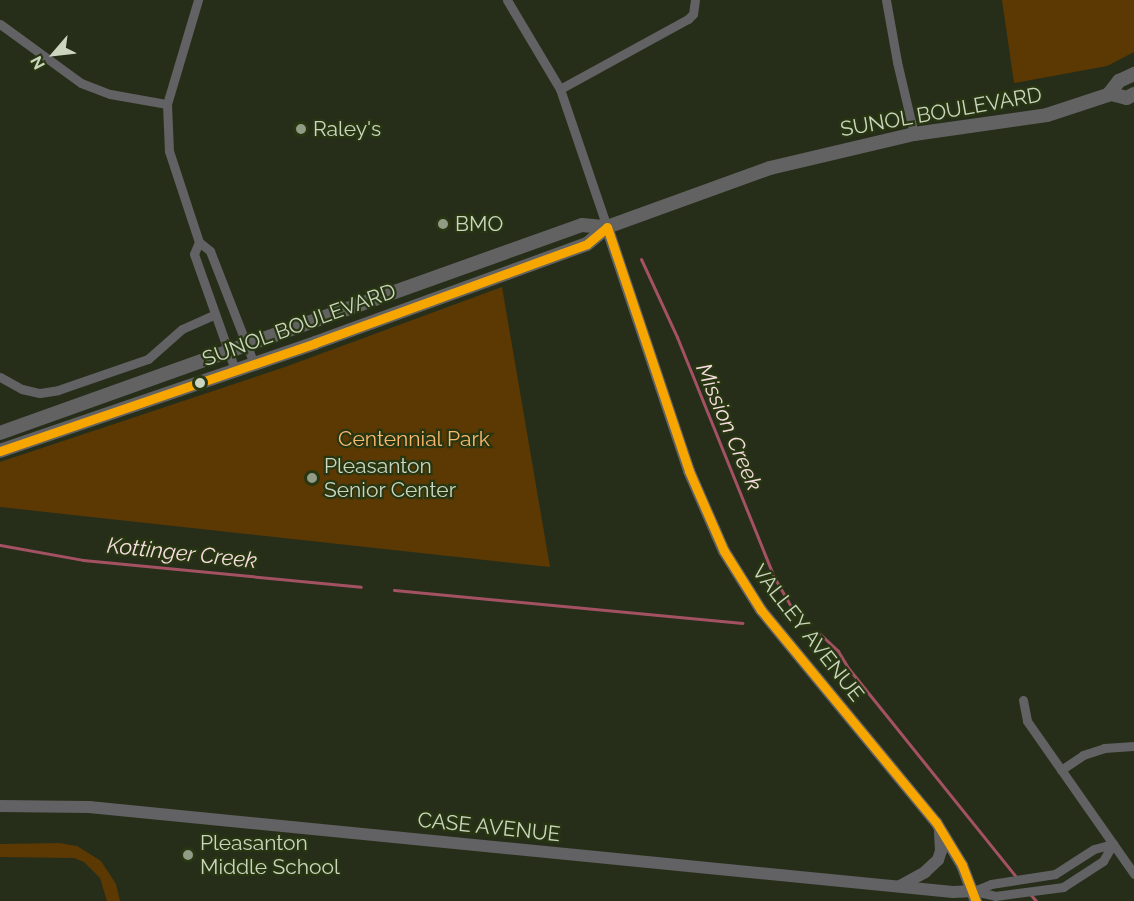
<!DOCTYPE html>
<style>
body{margin:0}
#map{position:relative;width:1134px;height:901px;overflow:hidden;background:#262e19;font-family:Raleway,sans-serif}
div>[style]{position:absolute}
[style*='--x']{left:calc(var(--x)*1px);top:calc(var(--y)*1px);width:calc(var(--w)*1px);rotate:calc(var(--a)*1deg)}
.green>*{inset:0;background:#5c3903}
.stream>*{height:3px;margin:-1.5px;padding:0 1.5px;transform-origin:1.5px;border-radius:1.5px;background:#a45263}
.minor>*{height:9px;margin:-4.5px;padding:0 4.5px;transform-origin:4.5px;border-radius:4.5px;background:#626163}
.tertiary>*{height:12px;margin:-6px;padding:0 6px;transform-origin:6px;border-radius:6px;background:#626163}
.secondary>*{height:14px;margin:-7px;padding:0 7px;transform-origin:7px;border-radius:7px;background:#636263}
.bus-1>*{height:9px;margin:-4.5px;padding:0 4.5px;transform-origin:4.5px;border-radius:4.5px;background:#f7a600}
.dots>*{width:16px;height:16px;translate:-50% -50%;box-sizing:border-box;border:3px solid #283611;border-radius:50%}
span{translate:-50% -50%;white-space:nowrap;text-align:center;line-height:1.15;-webkit-text-stroke:4.5px #283611;paint-order:stroke}
.street-label{font-size:21px;color:#cbd5c0}
.poi-label{font-size:21px;color:#cbd5c0}
.left{translate:0 -50%;text-align:left}
.park-label{font-size:21px;color:#fbb86f}
.water-label{font-size:22px;color:#f7dde1;font-style:italic}
.north{position:absolute;left:24px;top:24px;width:60px;height:60px;-webkit-text-stroke:4px #283611;paint-order:stroke;rotate:242deg;font-size:16px;font-weight:700;line-height:24px;text-align:center;color:#cbd5c0}
.north::after{content:'';display:block;margin:auto;width:21px;height:27px;background:#cbd5c0;clip-path:polygon(50% 0,100% 100%,50% 72%,0 100%)}
</style>
<div id="map">
<div class="green">
<i style="clip-path:polygon(1002px 0,1134px 0,1134px 52px,1107px 66px,1014px 83px)"></i>
<i style="clip-path:polygon(502px 287px,550px 567px,0 507px,0 462px,285px 367px)"></i>
<i style="clip-path:polygon(59px 843px,77px 846px,101px 861px,116px 884px,120px 901px,107px 901px,100px 878px,84px 862px,74px 858px,0 857px,0 844px)"></i>
</div>
<div class="stream">
<i style="--x:641;--y:259;--w:86;--a:65.2"></i>
<i style="--x:677;--y:337;--w:259;--a:68"></i>
<i style="--x:774;--y:577;--w:32;--a:60"></i>
<i style="--x:0;--y:545;--w:84;--a:10.2"></i>
<i style="--x:83;--y:560;--w:279;--a:5.5"></i>
<i style="--x:394;--y:590;--w:350;--a:5.4"></i>
<i style="--x:820;--y:634;--w:25;--a:43"></i>
<i style="--x:838;--y:651;--w:21;--a:59"></i>
<i style="--x:849;--y:669;--w:267;--a:51.2"></i>
<i style="--x:1030;--y:894;--w:9;--a:49"></i>
</div>
<div class="minor">
<i style="--x:198;--y:0;--w:109;--a:106.6"></i>
<i style="--x:167;--y:104;--w:47;--a:87.6"></i>
<i style="--x:169;--y:151;--w:96;--a:71.8"></i>
<i style="--x:199;--y:242;--w:14;--a:39"></i>
<i style="--x:210;--y:251;--w:121;--a:68.7"></i>
<i style="--x:507;--y:0;--w:104;--a:59.2"></i>
<i style="--x:560;--y:89;--w:146;--a:71.2"></i>
<i style="--x:886;--y:0;--w:63;--a:79.9"></i>
<i style="--x:897;--y:62;--w:74;--a:76.7"></i>
<i style="--x:0;--y:24;--w:100;--a:36.1"></i>
<i style="--x:81;--y:83;--w:31;--a:21"></i>
<i style="--x:110;--y:94;--w:58;--a:10"></i>
<i style="--x:560;--y:89;--w:146;--a:-28.7"></i>
<i style="--x:688;--y:19;--w:7;--a:-45"></i>
<i style="--x:693;--y:14;--w:14;--a:-82"></i>
<i style="--x:199;--y:242;--w:13;--a:113"></i>
<i style="--x:194;--y:254;--w:123;--a:70.5"></i>
<i style="--x:0;--y:377;--w:25;--a:29"></i>
<i style="--x:22;--y:389;--w:18;--a:13"></i>
<i style="--x:40;--y:393;--w:18;--a:-9"></i>
<i style="--x:58;--y:390;--w:95;--a:-19"></i>
<i style="--x:148;--y:359;--w:45;--a:-41.4"></i>
<i style="--x:182;--y:329;--w:36;--a:-24"></i>
<i style="--x:1023;--y:700;--w:21;--a:79"></i>
<i style="--x:1027;--y:721;--w:187;--a:55"></i>
<i style="--x:1061;--y:770;--w:27;--a:-34"></i>
<i style="--x:1083;--y:755;--w:22;--a:-18"></i>
<i style="--x:1104;--y:748;--w:30;--a:-4"></i>
<i style="--x:974;--y:891;--w:22;--a:13"></i>
<i style="--x:995;--y:896;--w:69;--a:-7.5"></i>
<i style="--x:1063;--y:887;--w:48;--a:-33"></i>
<i style="--x:1103;--y:861;--w:20;--a:-60"></i>
<i style="--x:974;--y:891;--w:18;--a:-22"></i>
<i style="--x:991;--y:884;--w:65;--a:-8.9"></i>
<i style="--x:1055;--y:874;--w:46;--a:-32.7"></i>
<i style="--x:1094;--y:849;--w:20;--a:-15"></i>
</div>
<div class="tertiary">
<i style="--x:607;--y:227;--w:257;--a:71.4"></i>
<i style="--x:689;--y:471;--w:87;--a:66.4"></i>
<i style="--x:724;--y:551;--w:70;--a:57.9"></i>
<i style="--x:761;--y:610;--w:275;--a:50.5"></i>
<i style="--x:936;--y:822;--w:50;--a:58.8"></i>
<i style="--x:962;--y:865;--w:39;--a:69"></i>
<i style="--x:0;--y:806;--w:89;--a:0.6"></i>
<i style="--x:89;--y:807;--w:868;--a:5.62"></i>
<i style="--x:953;--y:892;--w:21;--a:-3"></i>
<i style="--x:900;--y:886;--w:29;--a:-29"></i>
<i style="--x:925;--y:872;--w:18;--a:-43"></i>
<i style="--x:938;--y:860;--w:9;--a:-72"></i>
<i style="--x:941;--y:851;--w:21;--a:-93"></i>
</div>
<div class="secondary">
<i style="--x:1111;--y:94;--w:16;--a:14"></i>
<i style="--x:1127;--y:98;--w:8;--a:-30"></i>
<i style="--x:0;--y:433;--w:618;--a:-19.67"></i>
<i style="--x:582;--y:225;--w:25;--a:5"></i>
<i style="--x:0;--y:451;--w:333;--a:-18.9"></i>
<i style="--x:315;--y:343;--w:289;--a:-20"></i>
<i style="--x:587;--y:244;--w:26;--a:-40"></i>
<i style="--x:607;--y:227;--w:173;--a:-19.9"></i>
<i style="--x:770;--y:168;--w:148;--a:-13.3"></i>
<i style="--x:914;--y:134;--w:134;--a:-8.1"></i>
<i style="--x:1047;--y:115;--w:64;--a:-18.2"></i>
<i style="--x:1108;--y:95;--w:18;--a:-52"></i>
<i style="--x:1119;--y:81;--w:17;--a:-25"></i>
</div>
<div class="bus-1">
<i style="--x:607;--y:227;--w:257;--a:71.4"></i>
<i style="--x:689;--y:471;--w:87;--a:66.4"></i>
<i style="--x:724;--y:551;--w:70;--a:57.9"></i>
<i style="--x:761;--y:610;--w:275;--a:50.5"></i>
<i style="--x:936;--y:822;--w:50;--a:58.8"></i>
<i style="--x:962;--y:865;--w:39;--a:69"></i>
<i style="--x:0;--y:451;--w:333;--a:-18.9"></i>
<i style="--x:315;--y:343;--w:289;--a:-20"></i>
<i style="--x:587;--y:244;--w:26;--a:-40"></i>
</div>
<div class="dots">
<i style="left:301px;top:129px;background:#919b86"></i>
<i style="left:443px;top:224px;background:#919b86"></i>
<i style="left:200px;top:383px;background:#cbd5c0"></i>
<i style="left:312px;top:478px;background:#919b86"></i>
<i style="left:188px;top:855px;background:#919b86"></i>
</div>
<div class="street-label">
<span style="left:941px;top:112px;rotate:-10deg">SUNOL BOULEVARD</span>
<span style="left:299px;top:325px;rotate:-20deg">SUNOL BOULEVARD</span>
<span style="left:808px;top:633px;rotate:52deg">VALLEY AVENUE</span>
<span style="left:489px;top:827px;rotate:6deg">CASE AVENUE</span>
</div>
<div class="poi-label">
<span class="left" style="left:313px;top:129px">Raley's</span>
<span class="left" style="left:455px;top:224px">BMO</span>
<span class="left" style="left:324px;top:478px">Pleasanton<br>Senior Center</span>
<span class="left" style="left:200px;top:855px">Pleasanton<br>Middle School</span>
</div>
<div class="park-label">
<span style="left:414px;top:439px">Centennial Park</span>
</div>
<div class="water-label">
<span style="left:729px;top:427px;rotate:67deg">Mission Creek</span>
<span style="left:182px;top:553px;rotate:6deg">Kottinger Creek</span>
</div>
<div class="north">N</div>
</div>
